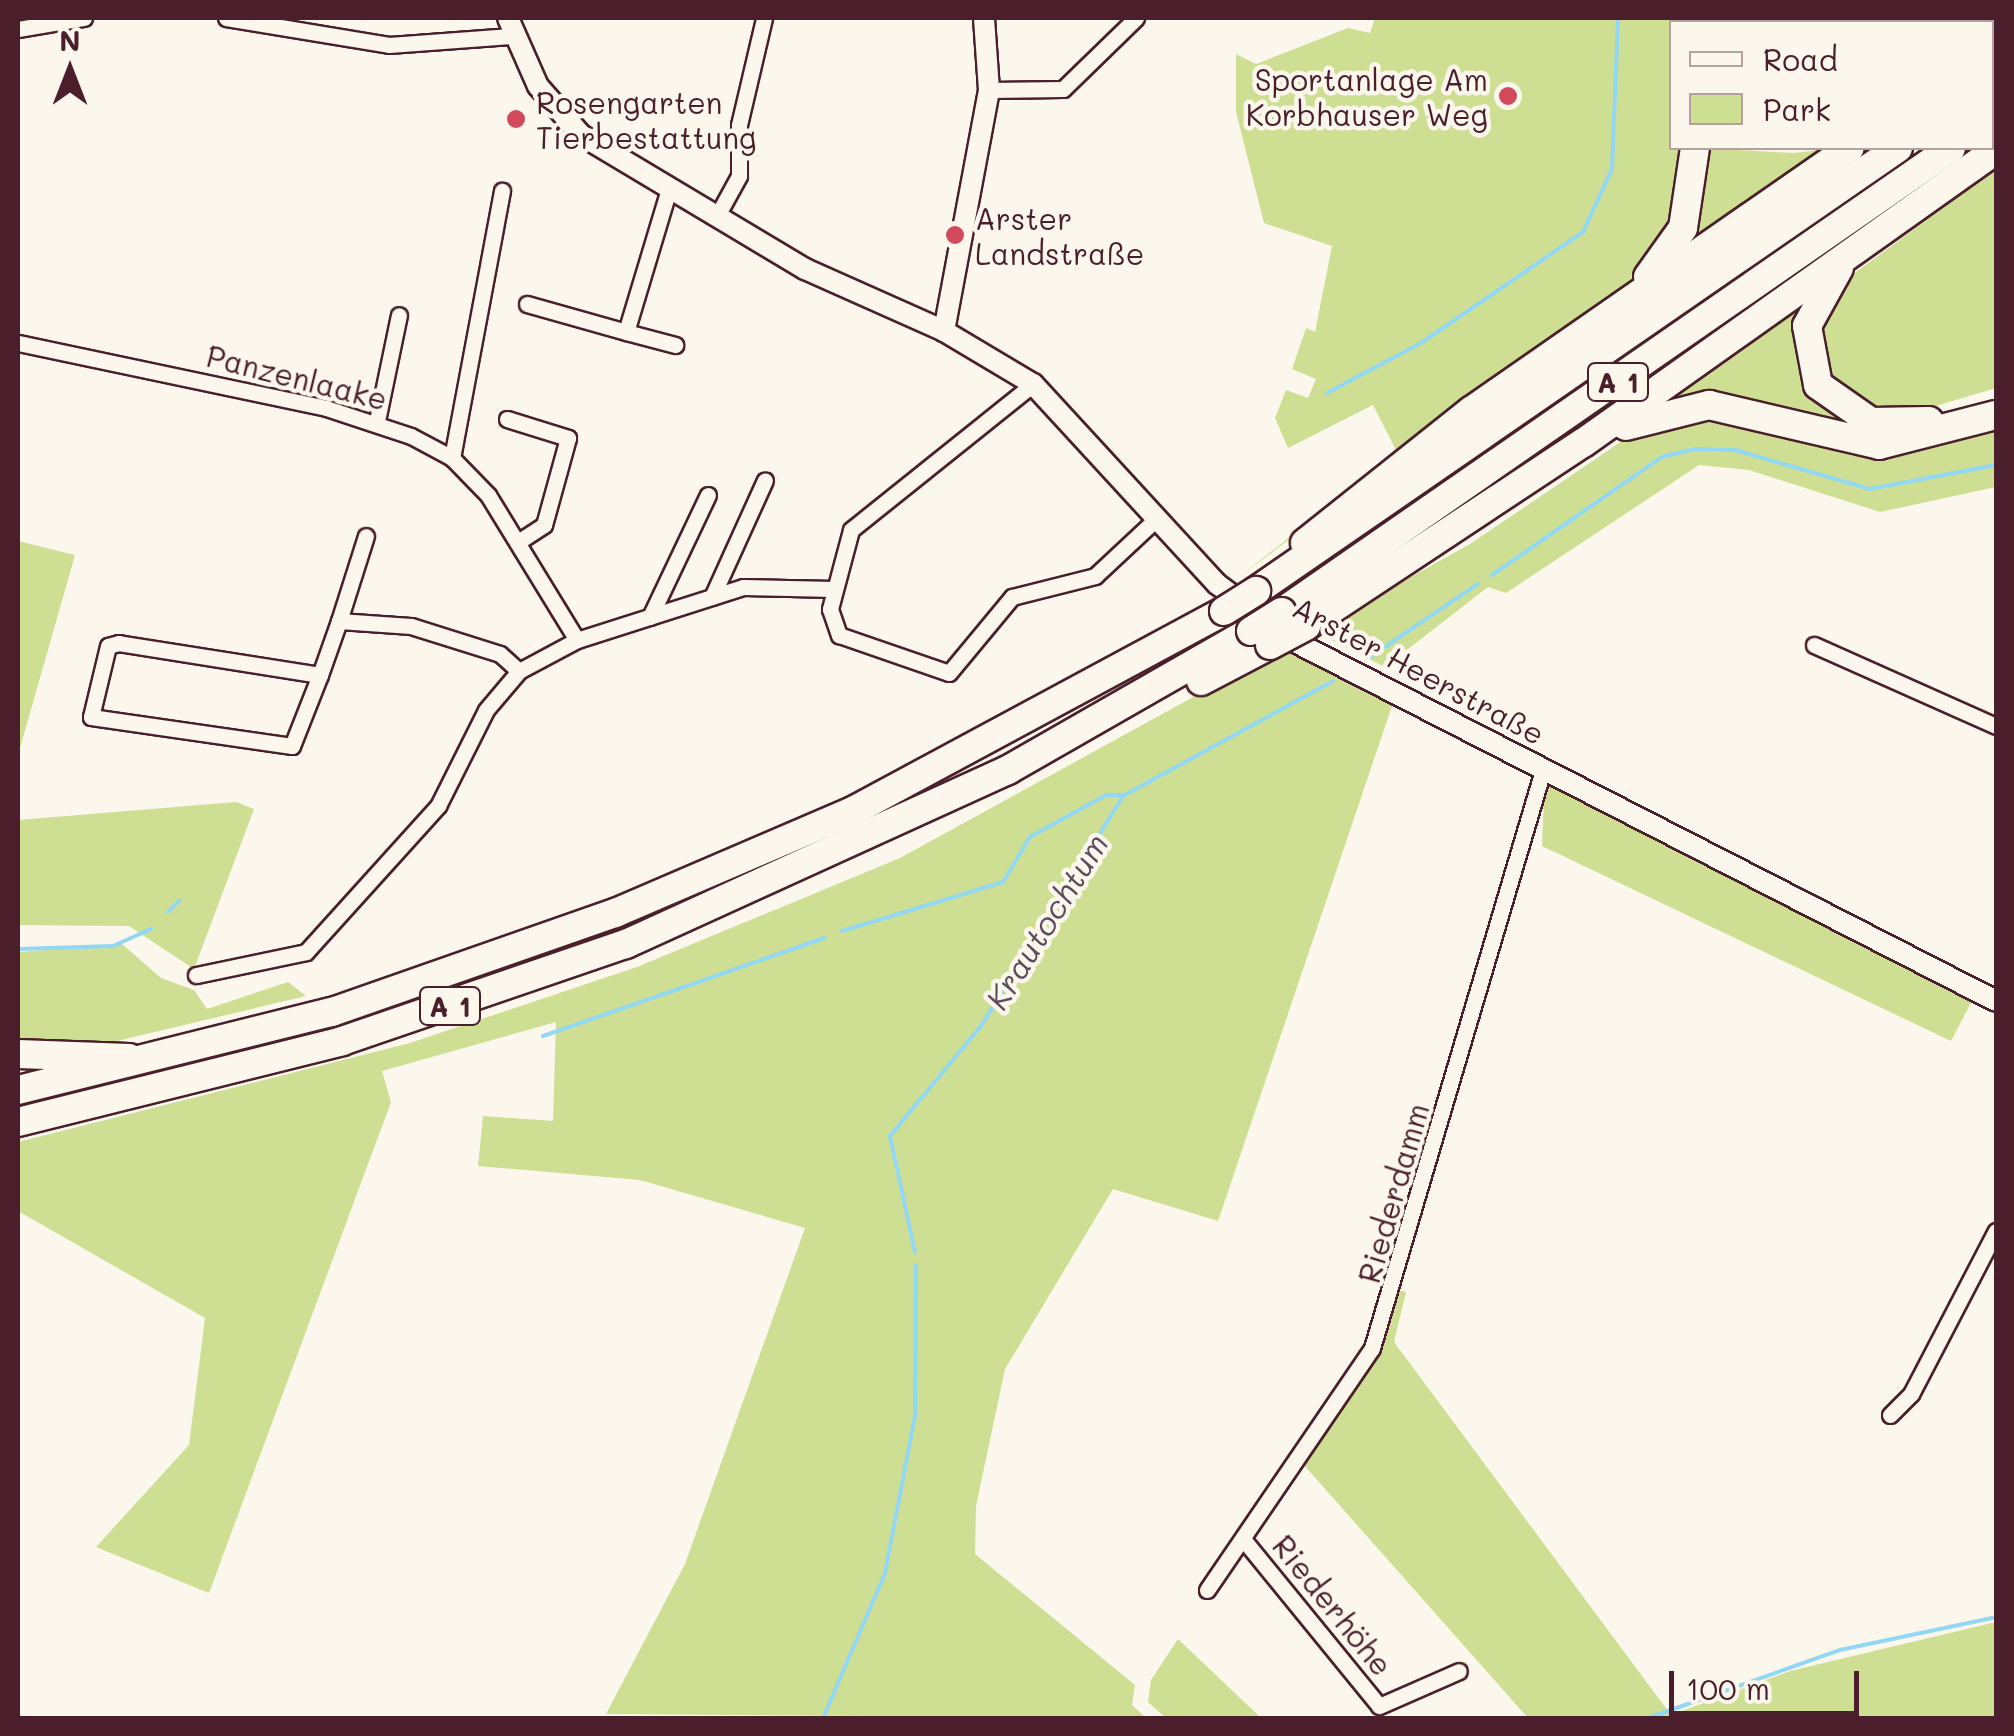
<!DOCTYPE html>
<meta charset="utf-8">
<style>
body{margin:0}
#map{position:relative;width:2014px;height:1736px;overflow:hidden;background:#fbf7ec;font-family:Mali,sans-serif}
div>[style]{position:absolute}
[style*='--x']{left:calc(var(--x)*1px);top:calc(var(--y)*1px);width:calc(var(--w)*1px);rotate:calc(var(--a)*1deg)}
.green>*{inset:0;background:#cedf93}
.stream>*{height:4px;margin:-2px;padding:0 2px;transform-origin:2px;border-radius:2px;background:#92d8f4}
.roads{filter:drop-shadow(2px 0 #4a1f2b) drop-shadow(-2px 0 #4a1f2b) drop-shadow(0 2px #4a1f2b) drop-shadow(0 -2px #4a1f2b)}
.minor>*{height:15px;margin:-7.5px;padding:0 7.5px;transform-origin:7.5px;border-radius:7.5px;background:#fbf7ec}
.tertiary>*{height:20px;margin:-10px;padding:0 10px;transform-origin:10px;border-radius:10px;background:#fbf7ec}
.motorway>*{height:28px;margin:-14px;padding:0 14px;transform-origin:14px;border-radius:14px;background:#fbf7ec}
.bridges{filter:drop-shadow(2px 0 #4a1f2b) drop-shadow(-2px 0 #4a1f2b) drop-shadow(0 2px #4a1f2b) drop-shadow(0 -2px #4a1f2b)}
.motorway-bridge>*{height:28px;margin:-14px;padding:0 14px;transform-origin:14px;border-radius:14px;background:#fbf7ec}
.dots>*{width:28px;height:28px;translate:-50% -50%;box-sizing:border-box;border:5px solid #fbf7ec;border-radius:50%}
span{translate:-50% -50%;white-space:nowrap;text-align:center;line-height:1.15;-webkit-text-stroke:9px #fbf7ec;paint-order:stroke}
.shield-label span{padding:2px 8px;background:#fbf7ec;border:2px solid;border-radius:8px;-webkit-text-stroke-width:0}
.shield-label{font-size:28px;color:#4a1f2b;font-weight:700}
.poi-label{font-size:30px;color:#4a1f2b}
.right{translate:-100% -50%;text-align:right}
.left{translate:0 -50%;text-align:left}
.street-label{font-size:30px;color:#4a1f2b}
.water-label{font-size:32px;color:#5c4d5d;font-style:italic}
.frame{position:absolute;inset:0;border:20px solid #4a1f2b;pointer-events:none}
.legend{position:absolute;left:1669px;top:20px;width:325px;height:130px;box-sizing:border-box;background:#fbf7ec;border:2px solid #b4a19f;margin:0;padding:12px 18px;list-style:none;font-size:30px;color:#4a1f2b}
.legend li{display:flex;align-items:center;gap:20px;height:50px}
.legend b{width:50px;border:2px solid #b4a19f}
.north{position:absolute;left:20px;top:20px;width:100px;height:100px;-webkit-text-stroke:8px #fbf7ec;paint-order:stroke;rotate:0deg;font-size:28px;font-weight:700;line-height:40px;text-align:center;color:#4a1f2b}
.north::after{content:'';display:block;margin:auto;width:35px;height:45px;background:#4a1f2b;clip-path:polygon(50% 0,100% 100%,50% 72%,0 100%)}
.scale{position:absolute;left:1669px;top:1671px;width:190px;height:45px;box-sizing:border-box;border:5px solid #4a1f2b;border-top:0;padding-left:12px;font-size:30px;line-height:35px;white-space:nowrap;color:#4a1f2b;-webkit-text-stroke:8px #fbf7ec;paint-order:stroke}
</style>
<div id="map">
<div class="green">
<i style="clip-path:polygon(1375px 18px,1680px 18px,1672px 22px,1672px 148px,1687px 148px,1684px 199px,1652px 260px,1627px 285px,1238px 578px,1397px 452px,1373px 405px,1288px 448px,1275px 418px,1286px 390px,1308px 398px,1316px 379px,1292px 369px,1306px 328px,1315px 332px,1332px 246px,1264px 223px,1236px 112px,1236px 54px,1256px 64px,1348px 28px,1370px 33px)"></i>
<i style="clip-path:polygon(1719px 18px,1996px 18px,1996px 22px,1717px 22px)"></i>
<i style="clip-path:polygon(1702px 148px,1794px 153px,1835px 148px,1675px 254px)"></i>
<i style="clip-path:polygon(1996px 169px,1996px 388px,1902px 416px,1848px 405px,1819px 365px,1821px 312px,1837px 286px)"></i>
<i style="clip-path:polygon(1814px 287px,1800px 354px,1873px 428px,1652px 408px)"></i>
<i style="clip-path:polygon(1719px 417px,1853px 456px,1894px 456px,1996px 427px,1996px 487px,1880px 512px,1749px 470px,1699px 465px,1506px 593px,1488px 587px,1385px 667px,1314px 631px,1470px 544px,1622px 441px)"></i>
<i style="clip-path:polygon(18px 541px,75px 555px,18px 755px)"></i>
<i style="clip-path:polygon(1288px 645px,1394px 700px,1218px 1221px,1113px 1189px,1005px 1369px,976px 1506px,975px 1554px,1135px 1685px,1132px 1705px,1146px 1718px,606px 1714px,685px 1564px,805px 1228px,640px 1180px,478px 1166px,483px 1116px,553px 1121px,556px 1022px,382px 1071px,391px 1102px,209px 1593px,96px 1547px,189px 1445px,205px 1318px,18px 1211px,18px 1142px,410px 1043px,637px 967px,900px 858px)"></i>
<i style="clip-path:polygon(1545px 776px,1974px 997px,1951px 1041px,1542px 846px)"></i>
<i style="clip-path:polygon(236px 802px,254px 809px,194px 969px,129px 926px,18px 925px,18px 820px)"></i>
<i style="clip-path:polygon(122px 944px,161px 978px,194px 990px,207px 1009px,288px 982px,306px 996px,100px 1045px,18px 1047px,18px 952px)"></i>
<i style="clip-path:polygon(1398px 1290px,1406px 1292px,1394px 1342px,1671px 1715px,1790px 1671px,1996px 1622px,1996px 1718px,1528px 1718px,1303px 1464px,1376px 1352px)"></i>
<i style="clip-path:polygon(1178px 1639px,1261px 1718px,1166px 1718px,1148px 1702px,1151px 1680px)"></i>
</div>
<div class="stream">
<i style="--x:1327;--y:393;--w:106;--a:-28"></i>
<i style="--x:1421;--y:343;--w:196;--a:-34.4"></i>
<i style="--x:1583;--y:232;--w:69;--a:-65.3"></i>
<i style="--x:1612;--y:169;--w:151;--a:-87.7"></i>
<i style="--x:1492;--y:575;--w:207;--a:-34.8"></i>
<i style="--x:1662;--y:457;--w:33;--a:-14"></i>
<i style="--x:1694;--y:449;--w:41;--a:1.4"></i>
<i style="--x:1735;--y:450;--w:141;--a:16.1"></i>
<i style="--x:1870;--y:489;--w:128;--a:-10.8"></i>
<i style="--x:1370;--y:657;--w:130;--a:-34.1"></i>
<i style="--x:168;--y:912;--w:16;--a:-45"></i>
<i style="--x:842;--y:931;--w:168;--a:-16.9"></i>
<i style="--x:1003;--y:882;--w:52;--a:-59"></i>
<i style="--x:1030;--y:837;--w:87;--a:-28.9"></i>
<i style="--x:1106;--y:795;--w:19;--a:0"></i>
<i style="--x:18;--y:949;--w:95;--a:-1.8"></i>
<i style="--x:113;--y:946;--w:42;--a:-24.1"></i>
<i style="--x:543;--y:1036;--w:298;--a:-19.2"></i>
<i style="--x:915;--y:1252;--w:119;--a:-102.2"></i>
<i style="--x:890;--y:1136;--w:143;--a:-50.4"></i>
<i style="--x:981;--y:1026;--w:270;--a:-58.3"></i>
<i style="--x:1123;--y:796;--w:239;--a:-28.7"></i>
<i style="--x:823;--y:1718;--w:158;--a:-66.8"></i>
<i style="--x:885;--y:1573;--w:160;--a:-79.2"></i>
<i style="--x:915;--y:1416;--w:151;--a:-89.6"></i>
<i style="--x:1648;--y:1718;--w:204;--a:-19.5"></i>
<i style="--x:1840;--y:1650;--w:159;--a:-11.9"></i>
</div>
<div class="roads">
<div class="minor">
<i style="--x:226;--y:18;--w:165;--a:9.4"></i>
<i style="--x:389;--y:45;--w:122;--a:-4.2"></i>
<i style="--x:18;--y:29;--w:67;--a:-9.5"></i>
<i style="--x:989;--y:90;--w:74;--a:-0.8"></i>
<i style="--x:1063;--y:89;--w:102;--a:-44.2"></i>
<i style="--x:717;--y:216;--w:46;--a:-61.2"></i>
<i style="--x:739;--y:176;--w:51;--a:-90"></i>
<i style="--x:739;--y:125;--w:110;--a:-76.8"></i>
<i style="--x:527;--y:304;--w:103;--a:15.8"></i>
<i style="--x:626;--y:332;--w:149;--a:-73.3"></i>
<i style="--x:626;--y:332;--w:51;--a:14.9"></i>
<i style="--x:18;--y:343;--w:315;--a:11.9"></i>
<i style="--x:326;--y:408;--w:89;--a:18.2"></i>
<i style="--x:411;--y:436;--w:47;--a:28.2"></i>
<i style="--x:452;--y:458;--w:52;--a:45.8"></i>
<i style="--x:488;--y:495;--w:170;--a:58.5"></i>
<i style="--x:1033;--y:384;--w:233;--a:141.3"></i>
<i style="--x:851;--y:530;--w:82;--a:104.9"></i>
<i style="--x:830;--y:609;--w:28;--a:71"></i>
<i style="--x:839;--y:635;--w:116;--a:19.1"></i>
<i style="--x:949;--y:673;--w:99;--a:-50.3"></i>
<i style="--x:1012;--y:597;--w:86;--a:-14.2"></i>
<i style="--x:1095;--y:576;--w:82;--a:-43"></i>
<i style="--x:507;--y:419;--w:64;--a:17.3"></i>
<i style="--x:568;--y:438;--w:90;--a:105.4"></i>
<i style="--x:544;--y:525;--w:27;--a:147"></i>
<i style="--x:377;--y:421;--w:108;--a:-78.3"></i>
<i style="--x:452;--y:458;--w:272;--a:-79.4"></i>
<i style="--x:712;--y:597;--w:128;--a:-65.6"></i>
<i style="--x:650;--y:617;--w:135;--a:-64.6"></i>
<i style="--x:339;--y:621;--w:89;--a:-72.4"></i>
<i style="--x:1814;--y:645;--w:199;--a:24"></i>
<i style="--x:320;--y:675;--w:204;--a:-171"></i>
<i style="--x:119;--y:643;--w:11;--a:165"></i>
<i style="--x:108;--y:646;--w:73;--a:103.5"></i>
<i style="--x:91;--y:717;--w:203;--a:8.2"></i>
<i style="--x:292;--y:746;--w:76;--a:-68.5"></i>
<i style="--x:320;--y:675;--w:57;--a:-70.6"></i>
<i style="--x:339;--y:621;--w:72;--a:4"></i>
<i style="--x:411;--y:626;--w:93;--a:17.5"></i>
<i style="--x:500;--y:654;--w:25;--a:42"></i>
<i style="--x:196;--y:975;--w:112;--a:-11.8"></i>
<i style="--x:306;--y:952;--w:197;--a:-47.9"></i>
<i style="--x:438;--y:806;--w:107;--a:-63.4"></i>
<i style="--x:486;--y:710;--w:51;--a:-49.8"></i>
<i style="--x:519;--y:671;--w:66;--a:-28.1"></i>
<i style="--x:577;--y:640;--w:174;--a:-17.7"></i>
<i style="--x:743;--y:587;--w:91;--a:1.3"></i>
<i style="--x:1890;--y:1415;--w:30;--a:-45"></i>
<i style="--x:1911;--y:1394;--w:184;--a:-62.5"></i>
<i style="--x:1243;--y:1539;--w:215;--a:50.8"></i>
<i style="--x:1207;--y:1590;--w:293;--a:-55.7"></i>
<i style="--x:1372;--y:1348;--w:603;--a:-73.52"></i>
<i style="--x:1379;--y:1706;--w:87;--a:-23.6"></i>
</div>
<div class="tertiary">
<i style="--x:508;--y:18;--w:74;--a:66.2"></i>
<i style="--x:538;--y:86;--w:65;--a:48.7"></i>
<i style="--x:581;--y:135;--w:261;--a:30.9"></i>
<i style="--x:805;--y:269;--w:152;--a:24"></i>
<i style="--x:944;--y:331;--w:104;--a:30.8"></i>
<i style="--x:1033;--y:384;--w:272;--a:47.4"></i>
<i style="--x:1217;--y:584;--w:99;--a:36.4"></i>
<i style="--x:1297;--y:643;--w:785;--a:27.12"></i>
<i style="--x:944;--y:331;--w:245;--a:-79.4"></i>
<i style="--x:989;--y:90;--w:72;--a:-94"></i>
</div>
<div class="motorway">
<i style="--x:1706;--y:22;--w:4;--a:-63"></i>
<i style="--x:1992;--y:49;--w:5;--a:-37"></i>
<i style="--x:1992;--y:82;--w:6;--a:-45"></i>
<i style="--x:1992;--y:119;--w:6;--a:-45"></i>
<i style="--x:1839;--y:268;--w:66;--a:118.9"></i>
<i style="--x:1807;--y:326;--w:60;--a:79.4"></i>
<i style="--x:1818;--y:385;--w:65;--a:34.9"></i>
<i style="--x:1871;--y:422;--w:58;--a:-1"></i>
<i style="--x:1648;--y:277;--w:60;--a:-54.5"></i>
<i style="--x:1683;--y:228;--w:81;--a:-81.5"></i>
<i style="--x:1626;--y:426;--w:86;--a:-14.2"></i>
<i style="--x:1709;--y:405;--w:175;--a:13.2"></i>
<i style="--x:1879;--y:445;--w:121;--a:-14.4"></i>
<i style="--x:1305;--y:543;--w:212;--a:-38.5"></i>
<i style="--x:1471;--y:411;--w:461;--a:-34.8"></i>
<i style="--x:1256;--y:591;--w:780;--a:-34.61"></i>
<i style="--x:1282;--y:612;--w:814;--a:-34.74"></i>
<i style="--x:1306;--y:626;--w:332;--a:-33.5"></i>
<i style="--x:1583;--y:443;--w:506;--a:-35.35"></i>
<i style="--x:1201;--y:681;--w:78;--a:-27.6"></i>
<i style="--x:18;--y:1054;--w:111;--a:2.1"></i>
<i style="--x:18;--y:1090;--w:324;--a:-14"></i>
<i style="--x:332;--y:1012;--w:300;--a:-19.3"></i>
<i style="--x:615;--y:913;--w:259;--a:-23.2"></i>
<i style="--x:853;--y:811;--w:421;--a:-28.3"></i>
<i style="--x:18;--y:1122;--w:334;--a:-14"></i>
<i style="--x:342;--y:1041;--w:300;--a:-18.9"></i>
<i style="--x:626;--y:944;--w:420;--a:-24.5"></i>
<i style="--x:1008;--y:770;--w:280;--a:-29.8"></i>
</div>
</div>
<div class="bridges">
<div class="motorway-bridge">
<i style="--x:1224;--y:611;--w:38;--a:-32"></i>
<i style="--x:1251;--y:631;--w:36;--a:-32"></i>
<i style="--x:1270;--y:645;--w:41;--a:-27.8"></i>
</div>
</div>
<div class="dots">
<i style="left:1508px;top:96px;background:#d1495b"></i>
<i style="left:516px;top:119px;background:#d1495b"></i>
<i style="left:955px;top:235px;background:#d1495b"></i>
</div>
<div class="shield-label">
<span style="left:1618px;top:382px">A 1</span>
<span style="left:450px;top:1006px">A 1</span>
</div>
<div class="poi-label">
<span class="right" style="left:1488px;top:96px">Sportanlage Am<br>Korbhauser Weg</span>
<span class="left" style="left:536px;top:119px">Rosengarten<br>Tierbestattung</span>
<span class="left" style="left:975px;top:235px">Arster<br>Landstraße</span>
</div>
<div class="street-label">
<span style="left:297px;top:377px;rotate:14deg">Panzenlaake</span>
<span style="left:1419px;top:670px;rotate:28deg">Arster Heerstraße</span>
<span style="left:1393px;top:1193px;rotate:-74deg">Riederdamm</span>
<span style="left:1333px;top:1605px;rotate:51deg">Riederhöhe</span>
</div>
<div class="water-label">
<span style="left:1046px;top:921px;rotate:-58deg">Krautochtum</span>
</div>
<div class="frame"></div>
<ul class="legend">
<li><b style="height:12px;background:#fbf7ec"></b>Road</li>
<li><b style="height:28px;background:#cedf93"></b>Park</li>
</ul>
<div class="north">N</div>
<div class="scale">100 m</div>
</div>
